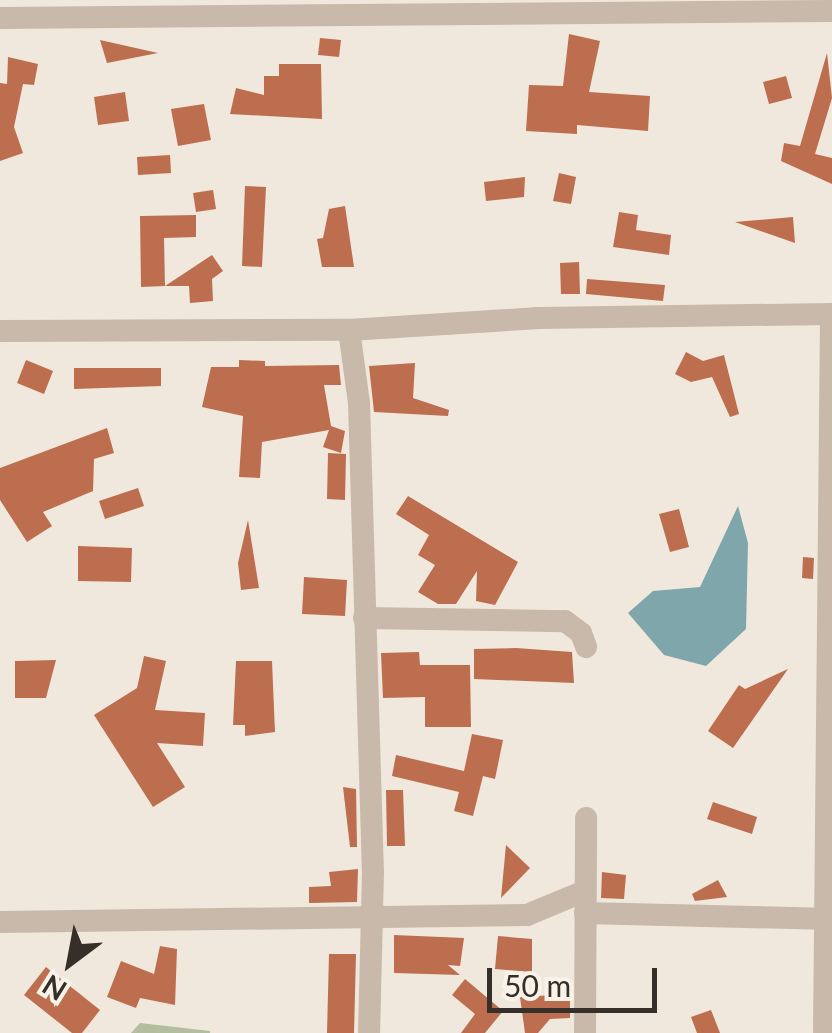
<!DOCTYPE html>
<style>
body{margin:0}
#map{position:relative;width:832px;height:1033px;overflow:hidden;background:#f0e8dd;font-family:Lato,sans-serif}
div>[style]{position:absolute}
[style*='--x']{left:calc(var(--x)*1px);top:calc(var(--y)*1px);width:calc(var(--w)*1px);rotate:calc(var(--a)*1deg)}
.green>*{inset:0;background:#b2be9e}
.water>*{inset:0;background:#7fa7ab}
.building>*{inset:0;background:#bc6e4f}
.street>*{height:22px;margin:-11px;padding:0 11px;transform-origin:11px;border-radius:11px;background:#c8b9aa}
span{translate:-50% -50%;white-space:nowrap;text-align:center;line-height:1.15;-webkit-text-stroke:10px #f8f2e9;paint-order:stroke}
.north{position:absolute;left:20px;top:913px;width:100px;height:100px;-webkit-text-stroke:8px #f8f2e9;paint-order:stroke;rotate:212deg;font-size:28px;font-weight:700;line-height:40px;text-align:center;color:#362e29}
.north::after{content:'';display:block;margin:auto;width:35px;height:45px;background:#362e29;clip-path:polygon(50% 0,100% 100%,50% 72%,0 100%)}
.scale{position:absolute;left:487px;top:968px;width:170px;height:45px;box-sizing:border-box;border:5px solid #362e29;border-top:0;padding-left:12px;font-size:30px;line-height:35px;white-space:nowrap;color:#362e29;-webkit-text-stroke:8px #f8f2e9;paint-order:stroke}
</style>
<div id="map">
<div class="green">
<i style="clip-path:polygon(140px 1023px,210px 1031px,210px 1033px,131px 1033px)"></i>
</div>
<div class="water">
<i style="clip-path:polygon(738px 506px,748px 543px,746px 629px,706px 666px,664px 655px,628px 613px,653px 591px,700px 587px)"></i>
</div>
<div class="building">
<i style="clip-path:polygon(569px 34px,600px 41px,589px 92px,650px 96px,648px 131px,577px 125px,577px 134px,526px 131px,529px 85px,563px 86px)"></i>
<i style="clip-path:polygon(320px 38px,341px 40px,339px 57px,318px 55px)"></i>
<i style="clip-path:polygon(100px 40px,158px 53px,107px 63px)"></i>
<i style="clip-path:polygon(827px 53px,832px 98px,815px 154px,832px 158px,832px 184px,781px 161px,784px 143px,800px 146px)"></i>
<i style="clip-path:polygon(8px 57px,38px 64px,34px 85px,23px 84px,14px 127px,23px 153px,0 161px,0 83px,7px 84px)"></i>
<i style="clip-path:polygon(279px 64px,321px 64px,322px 119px,230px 114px,236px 88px,264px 95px,264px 76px,279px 76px)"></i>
<i style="clip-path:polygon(786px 76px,792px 98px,769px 104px,763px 82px)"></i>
<i style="clip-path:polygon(125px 92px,129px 121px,98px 125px,94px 97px)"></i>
<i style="clip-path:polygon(204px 104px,211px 140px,178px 146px,171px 109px)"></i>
<i style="clip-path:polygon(170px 155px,171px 173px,138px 175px,137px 157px)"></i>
<i style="clip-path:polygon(559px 173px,576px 177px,571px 204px,553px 201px)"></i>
<i style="clip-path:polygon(525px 177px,524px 197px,486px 201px,484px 182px)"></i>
<i style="clip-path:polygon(245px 186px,266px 187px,262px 267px,242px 266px)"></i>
<i style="clip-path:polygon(213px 190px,216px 209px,196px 212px,193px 193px)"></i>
<i style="clip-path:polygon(345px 206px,354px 267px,322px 267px,317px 239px,323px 238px,329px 209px)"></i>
<i style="clip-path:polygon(619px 212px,638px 215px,636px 230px,671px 235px,669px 255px,613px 247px)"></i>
<i style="clip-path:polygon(196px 215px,196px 237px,164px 238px,165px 286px,141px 287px,140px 216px)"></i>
<i style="clip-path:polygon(793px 217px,795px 243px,735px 222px)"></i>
<i style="clip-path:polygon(212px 255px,223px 271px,212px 279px,213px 301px,190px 303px,189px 286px,165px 286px)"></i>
<i style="clip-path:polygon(579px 262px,580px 294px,561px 294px,560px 263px)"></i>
<i style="clip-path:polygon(587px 279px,665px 285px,663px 301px,586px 294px)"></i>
<i style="clip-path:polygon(686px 352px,703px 361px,724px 355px,739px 414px,730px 417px,712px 377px,691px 382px,675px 374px)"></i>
<i style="clip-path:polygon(26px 360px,53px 371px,44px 394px,17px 383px)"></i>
<i style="clip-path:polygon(239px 360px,265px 361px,265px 366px,339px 365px,341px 385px,324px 385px,331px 426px,345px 431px,341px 453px,323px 447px,329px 430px,262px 442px,260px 478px,239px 477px,243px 416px,202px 407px,211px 367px,239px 367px)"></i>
<i style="clip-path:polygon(415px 363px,413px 398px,449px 410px,448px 416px,374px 412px,369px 366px)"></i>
<i style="clip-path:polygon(74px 368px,161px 368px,161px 386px,74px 389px)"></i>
<i style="clip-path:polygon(107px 428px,114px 453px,94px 459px,93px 491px,43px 512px,52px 526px,27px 542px,0 500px,0 468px)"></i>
<i style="clip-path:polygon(328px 453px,346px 454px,345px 500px,327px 499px)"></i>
<i style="clip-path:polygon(138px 488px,144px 506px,105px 519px,99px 501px)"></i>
<i style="clip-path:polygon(408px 496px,518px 562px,495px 605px,476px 601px,477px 571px,456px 604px,438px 604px,418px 592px,435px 565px,418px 555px,429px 535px,396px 514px)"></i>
<i style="clip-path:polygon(679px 509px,689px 547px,670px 552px,659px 514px)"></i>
<i style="clip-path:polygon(248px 520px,259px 588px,241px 590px,238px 563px)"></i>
<i style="clip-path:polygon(78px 546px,132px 548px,131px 582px,78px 581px)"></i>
<i style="clip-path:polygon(803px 557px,814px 558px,813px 579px,802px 578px)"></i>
<i style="clip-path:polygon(304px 577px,347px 580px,345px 616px,302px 614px)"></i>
<i style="clip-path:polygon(516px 648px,572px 652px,574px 683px,474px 679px,474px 649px)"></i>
<i style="clip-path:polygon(419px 652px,420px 665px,470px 665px,471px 727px,425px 727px,425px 697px,383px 698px,381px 653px)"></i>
<i style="clip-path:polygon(144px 656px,166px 661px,155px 710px,205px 713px,203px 746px,157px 743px,185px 787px,153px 807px,94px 715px,137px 688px)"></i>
<i style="clip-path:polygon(56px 660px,46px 698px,15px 698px,15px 661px)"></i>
<i style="clip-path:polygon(236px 661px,272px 661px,275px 732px,245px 736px,245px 725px,233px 725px)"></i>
<i style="clip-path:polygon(788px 669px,733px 748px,708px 731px,739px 685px,745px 689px)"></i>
<i style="clip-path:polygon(472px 734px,503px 740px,495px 779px,483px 776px,473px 816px,454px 811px,459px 792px,392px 776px,396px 755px,464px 771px)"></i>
<i style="clip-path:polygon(343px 787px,356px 789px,357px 847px,350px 847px)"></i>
<i style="clip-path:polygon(386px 790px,403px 790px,405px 846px,387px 846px)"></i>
<i style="clip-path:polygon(713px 802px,757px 817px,752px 834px,707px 819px)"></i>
<i style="clip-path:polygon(506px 845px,530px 868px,501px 898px)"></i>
<i style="clip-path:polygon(358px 869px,357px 902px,309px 903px,309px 887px,331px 886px,329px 872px)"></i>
<i style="clip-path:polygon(602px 872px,626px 875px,624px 899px,601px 898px)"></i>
<i style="clip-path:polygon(718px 880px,727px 897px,695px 901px,692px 894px)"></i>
<i style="clip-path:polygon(394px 935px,464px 938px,460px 966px,448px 965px,460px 975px,394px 973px)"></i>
<i style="clip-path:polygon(498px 936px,532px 939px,532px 972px,495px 969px)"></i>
<i style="clip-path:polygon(160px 946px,177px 949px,175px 1005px,140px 998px,136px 1008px,107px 997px,121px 961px,154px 974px)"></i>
<i style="clip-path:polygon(329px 954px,356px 954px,354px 1033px,327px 1033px)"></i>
<i style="clip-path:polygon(46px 967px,100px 1010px,82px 1033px,72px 1033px,24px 995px)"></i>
<i style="clip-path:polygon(465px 979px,503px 1011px,485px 1033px,461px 1033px,475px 1014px,452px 995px)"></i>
<i style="clip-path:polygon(570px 994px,570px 1018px,550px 1019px,538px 1033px,525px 1033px,520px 997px)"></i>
<i style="clip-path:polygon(711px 1010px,720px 1033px,697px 1033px,691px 1017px)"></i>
</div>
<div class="street">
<i style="--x:0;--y:18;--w:832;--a:-0.48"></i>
<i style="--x:349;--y:330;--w:74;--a:82.2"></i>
<i style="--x:359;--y:403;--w:469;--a:88.3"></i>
<i style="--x:373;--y:872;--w:161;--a:91.4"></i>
<i style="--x:0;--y:331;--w:349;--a:-0.2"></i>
<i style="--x:349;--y:330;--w:190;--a:-3.6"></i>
<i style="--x:539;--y:318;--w:293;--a:-0.8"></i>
<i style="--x:364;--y:618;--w:201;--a:0.9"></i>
<i style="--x:565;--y:621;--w:20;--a:37"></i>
<i style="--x:581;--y:633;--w:15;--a:70"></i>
<i style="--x:585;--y:913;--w:247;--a:1.4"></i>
<i style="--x:0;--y:922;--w:527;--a:-0.76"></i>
<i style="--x:527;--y:915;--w:63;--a:-22.5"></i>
<i style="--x:585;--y:1033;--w:215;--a:-89.7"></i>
<i style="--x:824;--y:1033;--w:719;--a:-89.44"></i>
</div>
<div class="north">N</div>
<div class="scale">50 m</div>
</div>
